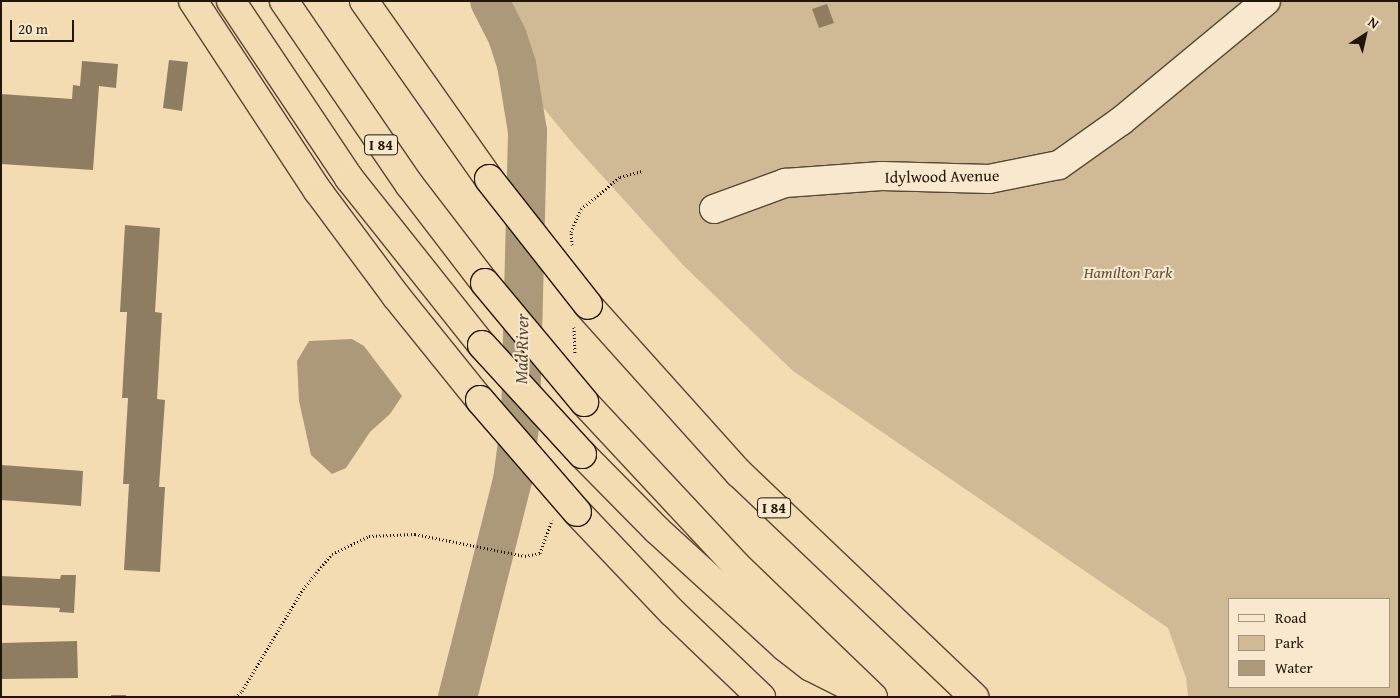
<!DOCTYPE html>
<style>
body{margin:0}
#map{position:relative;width:1400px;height:698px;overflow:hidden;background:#f4dcb2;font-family:"Gentium Book Plus",serif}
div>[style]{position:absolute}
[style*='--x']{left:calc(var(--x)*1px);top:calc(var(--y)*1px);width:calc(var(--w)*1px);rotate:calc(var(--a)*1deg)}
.green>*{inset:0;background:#d0ba95}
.water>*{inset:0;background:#ac9979}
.river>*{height:39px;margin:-19.5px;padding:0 19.5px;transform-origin:19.5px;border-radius:19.5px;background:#ac9979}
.building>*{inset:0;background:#8f7d61}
.path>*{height:3px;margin-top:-1.5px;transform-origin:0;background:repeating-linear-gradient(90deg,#21160a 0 1px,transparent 0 3.5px)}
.roads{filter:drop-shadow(1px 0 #564834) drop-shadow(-1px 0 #564834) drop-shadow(0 1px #564834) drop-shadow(0 -1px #564834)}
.minor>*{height:28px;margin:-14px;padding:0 14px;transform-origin:14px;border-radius:14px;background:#f8e8cd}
.highway>*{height:28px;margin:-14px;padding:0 14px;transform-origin:14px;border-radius:14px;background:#f4dcb2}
.bridges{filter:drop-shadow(1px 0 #21160a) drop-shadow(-1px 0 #21160a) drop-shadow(0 1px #21160a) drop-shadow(0 -1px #21160a)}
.highway-bridge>*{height:28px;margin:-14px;padding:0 14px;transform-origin:14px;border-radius:14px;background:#f4dcb2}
span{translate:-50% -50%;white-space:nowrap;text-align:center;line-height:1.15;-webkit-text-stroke:4px #f8e8cd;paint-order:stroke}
.shield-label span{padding:1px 4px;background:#f8e8cd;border:1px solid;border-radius:4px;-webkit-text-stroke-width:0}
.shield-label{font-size:15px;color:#21160a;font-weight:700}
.street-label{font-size:16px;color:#21160a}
.park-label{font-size:16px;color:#5e4f3b;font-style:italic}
.water-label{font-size:18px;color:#594a36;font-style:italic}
.frame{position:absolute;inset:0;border:2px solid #21160a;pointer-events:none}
.legend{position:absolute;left:1228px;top:598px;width:162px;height:90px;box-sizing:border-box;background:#f8e8cd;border:1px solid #a2947f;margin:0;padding:6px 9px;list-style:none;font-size:15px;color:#21160a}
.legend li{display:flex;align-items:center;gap:10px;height:25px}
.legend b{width:25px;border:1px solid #a2947f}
.north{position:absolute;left:1340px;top:10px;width:50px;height:50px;-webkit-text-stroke:4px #f8e8cd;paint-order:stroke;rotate:35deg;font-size:14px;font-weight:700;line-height:20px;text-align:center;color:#21160a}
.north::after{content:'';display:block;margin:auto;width:18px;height:22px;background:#21160a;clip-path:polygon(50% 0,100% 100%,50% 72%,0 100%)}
.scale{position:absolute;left:10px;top:20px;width:64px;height:22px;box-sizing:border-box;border:2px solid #21160a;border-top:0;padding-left:6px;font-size:15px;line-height:18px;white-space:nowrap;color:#21160a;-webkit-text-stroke:4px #f8e8cd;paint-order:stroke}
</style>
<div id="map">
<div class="green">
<i style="clip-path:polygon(evenodd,469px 1px,1399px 1px,1399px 697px,1188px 697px,1186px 678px,1168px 628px,793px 371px,684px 266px,575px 146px,494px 48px,486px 24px,469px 1px,1229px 599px,1389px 599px,1389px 687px,1229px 687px,1229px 599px)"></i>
</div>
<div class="water">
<i style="clip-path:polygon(352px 339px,364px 346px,402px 396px,390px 414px,370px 432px,346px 468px,332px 474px,311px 455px,299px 401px,297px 361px,309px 341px)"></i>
</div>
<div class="river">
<i style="--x:457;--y:697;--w:224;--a:-75.8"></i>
<i style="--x:512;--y:480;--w:62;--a:-82.5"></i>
<i style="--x:520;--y:419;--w:288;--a:-88.6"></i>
<i style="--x:527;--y:131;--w:68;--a:-99.3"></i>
<i style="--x:516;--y:64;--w:29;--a:-108"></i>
<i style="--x:507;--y:36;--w:39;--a:-117"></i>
</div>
<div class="building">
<i style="clip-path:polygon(827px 4px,834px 23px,819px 28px,812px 9px)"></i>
<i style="clip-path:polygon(169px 60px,188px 62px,182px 111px,163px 108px)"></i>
<i style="clip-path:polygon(82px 61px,118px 64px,116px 88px,99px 86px,93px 170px,1px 164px,1px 94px,72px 99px,73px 85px,80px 86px)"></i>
<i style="clip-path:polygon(125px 225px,160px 228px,155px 312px,162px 313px,157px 399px,165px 400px,159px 487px,165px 487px,160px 572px,124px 570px,129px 484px,123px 484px,128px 398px,122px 398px,127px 312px,120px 312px)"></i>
<i style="clip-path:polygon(1px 465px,83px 471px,81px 506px,1px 500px)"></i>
<i style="clip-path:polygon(61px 575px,76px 575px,74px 613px,59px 612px,60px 608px,1px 605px,1px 576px,60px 579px)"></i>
<i style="clip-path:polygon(77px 641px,78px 678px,1px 679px,1px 643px)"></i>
<i style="clip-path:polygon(111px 695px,126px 695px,126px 697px,111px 697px)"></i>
</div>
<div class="path">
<i style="--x:572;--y:245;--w:13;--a:-94"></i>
<i style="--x:571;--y:232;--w:25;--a:-67"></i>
<i style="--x:581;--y:209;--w:50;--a:-39.4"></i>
<i style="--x:620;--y:177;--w:23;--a:-15"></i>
<i style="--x:574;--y:327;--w:26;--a:88"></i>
<i style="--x:235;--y:697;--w:9;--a:-41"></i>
<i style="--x:242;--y:691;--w:119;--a:-59.1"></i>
<i style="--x:303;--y:589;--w:45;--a:-50.4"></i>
<i style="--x:332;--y:554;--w:41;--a:-25.9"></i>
<i style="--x:369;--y:536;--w:46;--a:-2.5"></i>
<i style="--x:415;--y:534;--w:112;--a:11.3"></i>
<i style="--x:525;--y:556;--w:15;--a:-11"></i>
<i style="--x:540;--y:553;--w:35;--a:-70"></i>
</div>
<div class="roads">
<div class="minor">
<i style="--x:714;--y:209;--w:76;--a:-20.1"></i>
<i style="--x:785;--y:183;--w:97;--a:-4.1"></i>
<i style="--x:882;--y:176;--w:107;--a:1.6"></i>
<i style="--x:989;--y:179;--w:71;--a:-11.3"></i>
<i style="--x:1059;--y:165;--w:76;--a:-35.4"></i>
<i style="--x:1121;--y:121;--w:188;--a:-39.6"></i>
</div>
<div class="highway">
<i style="--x:193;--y:1;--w:227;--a:56.7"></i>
<i style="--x:318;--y:191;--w:131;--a:53.4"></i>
<i style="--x:396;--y:296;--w:134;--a:51.1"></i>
<i style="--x:231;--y:1;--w:213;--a:56.3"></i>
<i style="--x:349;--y:178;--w:213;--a:51.5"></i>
<i style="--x:284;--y:1;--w:222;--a:55.7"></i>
<i style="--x:409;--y:184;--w:125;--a:52.5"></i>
<i style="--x:364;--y:1;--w:218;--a:54.9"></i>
<i style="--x:588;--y:305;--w:226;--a:48.1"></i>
<i style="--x:739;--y:473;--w:325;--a:43.6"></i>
<i style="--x:584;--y:402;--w:223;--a:47"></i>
<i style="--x:736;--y:565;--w:190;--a:43.9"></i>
<i style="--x:582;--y:454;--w:107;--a:45.4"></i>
<i style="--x:657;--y:530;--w:173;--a:42.4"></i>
<i style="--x:785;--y:647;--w:33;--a:38"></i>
<i style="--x:811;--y:667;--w:40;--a:26.6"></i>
<i style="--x:577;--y:512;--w:139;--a:46.5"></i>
<i style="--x:673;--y:613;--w:122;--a:43.7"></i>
</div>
</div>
<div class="bridges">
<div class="highway-bridge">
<i style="--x:489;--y:179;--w:160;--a:51.8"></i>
<i style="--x:485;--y:283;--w:155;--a:50.2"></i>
<i style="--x:482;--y:345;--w:148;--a:47.5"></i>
<i style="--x:480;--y:400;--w:148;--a:49.1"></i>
</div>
</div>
<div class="shield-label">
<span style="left:381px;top:145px">I 84</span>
<span style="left:774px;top:508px">I 84</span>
</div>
<div class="street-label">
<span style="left:942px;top:176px;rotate:-1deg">Idylwood Avenue</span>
</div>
<div class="park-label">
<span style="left:1128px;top:272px">Hamilton Park</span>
</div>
<div class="water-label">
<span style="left:522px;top:349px;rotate:-89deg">Mad River</span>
</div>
<div class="frame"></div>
<ul class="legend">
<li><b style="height:6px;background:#f8e8cd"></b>Road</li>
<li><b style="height:14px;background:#d0ba95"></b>Park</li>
<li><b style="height:14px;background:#ac9979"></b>Water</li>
</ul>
<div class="north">N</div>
<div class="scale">20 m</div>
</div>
